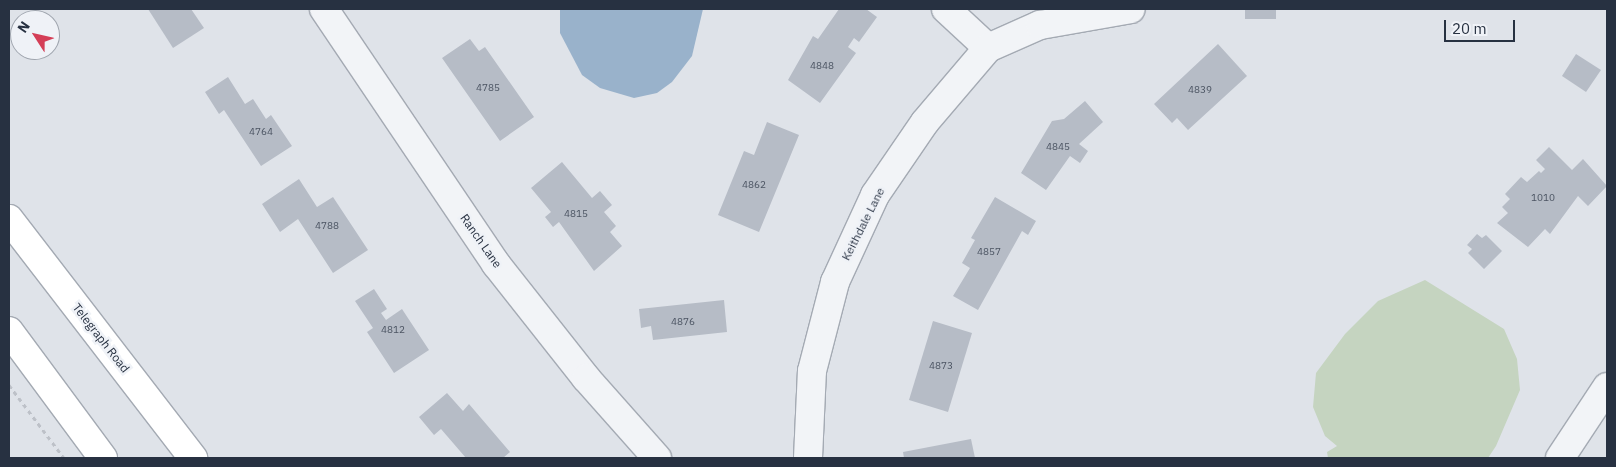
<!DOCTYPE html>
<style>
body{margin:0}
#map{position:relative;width:1616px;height:467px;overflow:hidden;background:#dfe3e9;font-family:"IBM Plex Sans",sans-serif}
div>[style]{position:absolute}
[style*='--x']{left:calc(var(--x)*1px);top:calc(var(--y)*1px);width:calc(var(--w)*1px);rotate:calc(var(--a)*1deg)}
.green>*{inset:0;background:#c5d4c0}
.water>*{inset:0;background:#99b2cb}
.building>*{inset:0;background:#b6bcc6}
.path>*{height:3px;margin-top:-1.5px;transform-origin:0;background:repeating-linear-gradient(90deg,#bdc1c8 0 4px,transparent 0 8px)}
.roads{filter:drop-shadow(1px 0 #a4aab3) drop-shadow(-1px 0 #a4aab3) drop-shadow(0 1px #a4aab3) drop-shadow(0 -1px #a4aab3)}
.minor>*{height:28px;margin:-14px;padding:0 14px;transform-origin:14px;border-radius:14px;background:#f2f4f7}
.tertiary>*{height:28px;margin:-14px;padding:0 14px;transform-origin:14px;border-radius:14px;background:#f2f4f7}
.trunk>*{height:28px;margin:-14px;padding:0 14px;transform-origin:14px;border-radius:14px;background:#fff}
span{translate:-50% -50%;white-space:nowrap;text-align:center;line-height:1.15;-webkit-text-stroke:5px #eff2f7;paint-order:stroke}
.number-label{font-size:10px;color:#4b5462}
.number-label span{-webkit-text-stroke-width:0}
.street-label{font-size:12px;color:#273141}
.frame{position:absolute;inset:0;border:10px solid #273141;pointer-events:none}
.north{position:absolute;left:10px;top:10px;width:50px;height:50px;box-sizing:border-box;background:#eff2f7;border:1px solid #9fa5ae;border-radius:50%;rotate:305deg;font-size:14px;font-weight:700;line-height:20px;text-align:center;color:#273141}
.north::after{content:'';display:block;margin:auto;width:18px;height:22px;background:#d43e57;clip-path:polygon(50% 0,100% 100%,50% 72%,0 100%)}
.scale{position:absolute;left:1444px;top:20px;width:71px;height:22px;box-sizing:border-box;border:2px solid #273141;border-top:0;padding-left:6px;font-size:15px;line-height:18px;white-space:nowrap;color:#273141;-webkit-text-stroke:4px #eff2f7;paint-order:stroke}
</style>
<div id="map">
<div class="green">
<i style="clip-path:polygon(1425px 280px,1504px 329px,1517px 359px,1520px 390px,1496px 446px,1488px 458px,1328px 458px,1327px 452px,1337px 446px,1325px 436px,1313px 407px,1316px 373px,1345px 334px,1378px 301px)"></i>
</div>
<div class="water">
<i style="clip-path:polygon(560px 9px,703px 9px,692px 56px,672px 82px,657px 93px,634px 98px,600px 88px,582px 75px,560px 33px)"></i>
</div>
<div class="building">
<i style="clip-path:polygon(148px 9px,191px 9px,204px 28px,173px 48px)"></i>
<i style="clip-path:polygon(839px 9px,866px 9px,877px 17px,859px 42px,854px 38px,848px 47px,856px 53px,820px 103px,788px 80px,813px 36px,818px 39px)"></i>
<i style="clip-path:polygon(1245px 9px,1276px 9px,1276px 19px,1245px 19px)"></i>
<i style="clip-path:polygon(470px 39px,479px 51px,485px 47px,534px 117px,500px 141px,442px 58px)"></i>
<i style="clip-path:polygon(1218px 44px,1247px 76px,1188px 130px,1177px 118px,1172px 123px,1154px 104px)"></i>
<i style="clip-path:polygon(1576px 54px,1601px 70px,1586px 92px,1562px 76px)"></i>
<i style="clip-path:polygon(228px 77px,245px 104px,253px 99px,266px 119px,271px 115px,292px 146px,261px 166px,224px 110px,219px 114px,205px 92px)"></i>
<i style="clip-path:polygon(1085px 101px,1103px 122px,1079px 144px,1088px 151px,1080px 163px,1070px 156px,1046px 190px,1021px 173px,1052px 121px,1064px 119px)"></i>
<i style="clip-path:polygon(767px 122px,799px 135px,759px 232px,718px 215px,744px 151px,754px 155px)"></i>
<i style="clip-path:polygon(1549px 147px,1572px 170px,1583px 159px,1607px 186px,1588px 206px,1578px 196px,1550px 234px,1545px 229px,1528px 247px,1497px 223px,1508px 213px,1502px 207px,1510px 199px,1505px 194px,1521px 177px,1527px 182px,1539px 171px,1541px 173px,1545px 169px,1536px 160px)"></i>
<i style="clip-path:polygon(562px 162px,592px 198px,600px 191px,612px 205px,604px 212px,616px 226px,610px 232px,622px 246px,594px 271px,559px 222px,553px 227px,545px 217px,551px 212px,531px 188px)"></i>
<i style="clip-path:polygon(299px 179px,317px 207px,333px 197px,368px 250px,333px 273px,298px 219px,280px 232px,262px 204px)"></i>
<i style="clip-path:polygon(995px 197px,1036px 221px,1028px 235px,1022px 231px,978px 310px,953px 296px,970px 268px,962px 263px,975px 240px,971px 238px)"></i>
<i style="clip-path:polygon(1477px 234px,1482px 238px,1486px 235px,1502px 251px,1484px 269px,1468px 253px,1472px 249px,1467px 245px)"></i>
<i style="clip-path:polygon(374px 289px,387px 309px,381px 313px,386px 320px,402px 309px,429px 350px,394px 373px,367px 332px,373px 328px,355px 301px)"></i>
<i style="clip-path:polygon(724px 300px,727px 332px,653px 340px,651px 326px,641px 328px,639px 309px)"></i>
<i style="clip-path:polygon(933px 321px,972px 333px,948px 412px,909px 400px)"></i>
<i style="clip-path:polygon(447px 393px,463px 411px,469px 404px,510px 452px,503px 458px,466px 458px,441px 429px,434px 435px,419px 417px)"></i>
<i style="clip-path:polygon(971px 439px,975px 458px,904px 458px,903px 452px)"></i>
</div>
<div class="path">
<i style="--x:9;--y:385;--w:91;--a:53"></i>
</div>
<div class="roads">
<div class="minor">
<i style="--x:324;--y:9;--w:308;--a:56"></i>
<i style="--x:496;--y:264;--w:145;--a:51.7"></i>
<i style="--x:586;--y:378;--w:107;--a:48.4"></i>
<i style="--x:946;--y:9;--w:57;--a:42.9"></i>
<i style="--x:808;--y:458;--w:87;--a:-87.4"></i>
<i style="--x:812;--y:371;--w:92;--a:-75.5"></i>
<i style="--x:835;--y:282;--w:96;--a:-65.3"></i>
<i style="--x:875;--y:195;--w:88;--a:-55.6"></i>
<i style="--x:925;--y:122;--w:97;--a:-49.6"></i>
<i style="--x:988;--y:48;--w:57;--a:-23.9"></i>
<i style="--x:1040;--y:25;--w:92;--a:-10"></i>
</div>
<div class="tertiary">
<i style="--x:1560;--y:458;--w:85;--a:-56.5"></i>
</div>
<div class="trunk">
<i style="--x:9;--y:219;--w:302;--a:52.4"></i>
<i style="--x:9;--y:331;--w:158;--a:53.5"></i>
</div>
</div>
<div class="number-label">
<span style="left:822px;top:66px">4848</span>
<span style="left:488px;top:88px">4785</span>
<span style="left:1200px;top:90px">4839</span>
<span style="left:261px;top:132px">4764</span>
<span style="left:1058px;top:147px">4845</span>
<span style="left:754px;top:185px">4862</span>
<span style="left:1543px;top:198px">1010</span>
<span style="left:576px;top:214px">4815</span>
<span style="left:327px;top:226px">4788</span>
<span style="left:989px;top:252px">4857</span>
<span style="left:683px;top:322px">4876</span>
<span style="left:393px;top:330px">4812</span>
<span style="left:941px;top:366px">4873</span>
</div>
<div class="street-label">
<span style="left:863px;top:224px;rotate:-63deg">Keithdale Lane</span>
<span style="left:481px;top:241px;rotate:55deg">Ranch Lane</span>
<span style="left:101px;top:338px;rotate:52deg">Telegraph Road</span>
</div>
<div class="frame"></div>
<div class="north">N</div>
<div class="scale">20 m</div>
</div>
